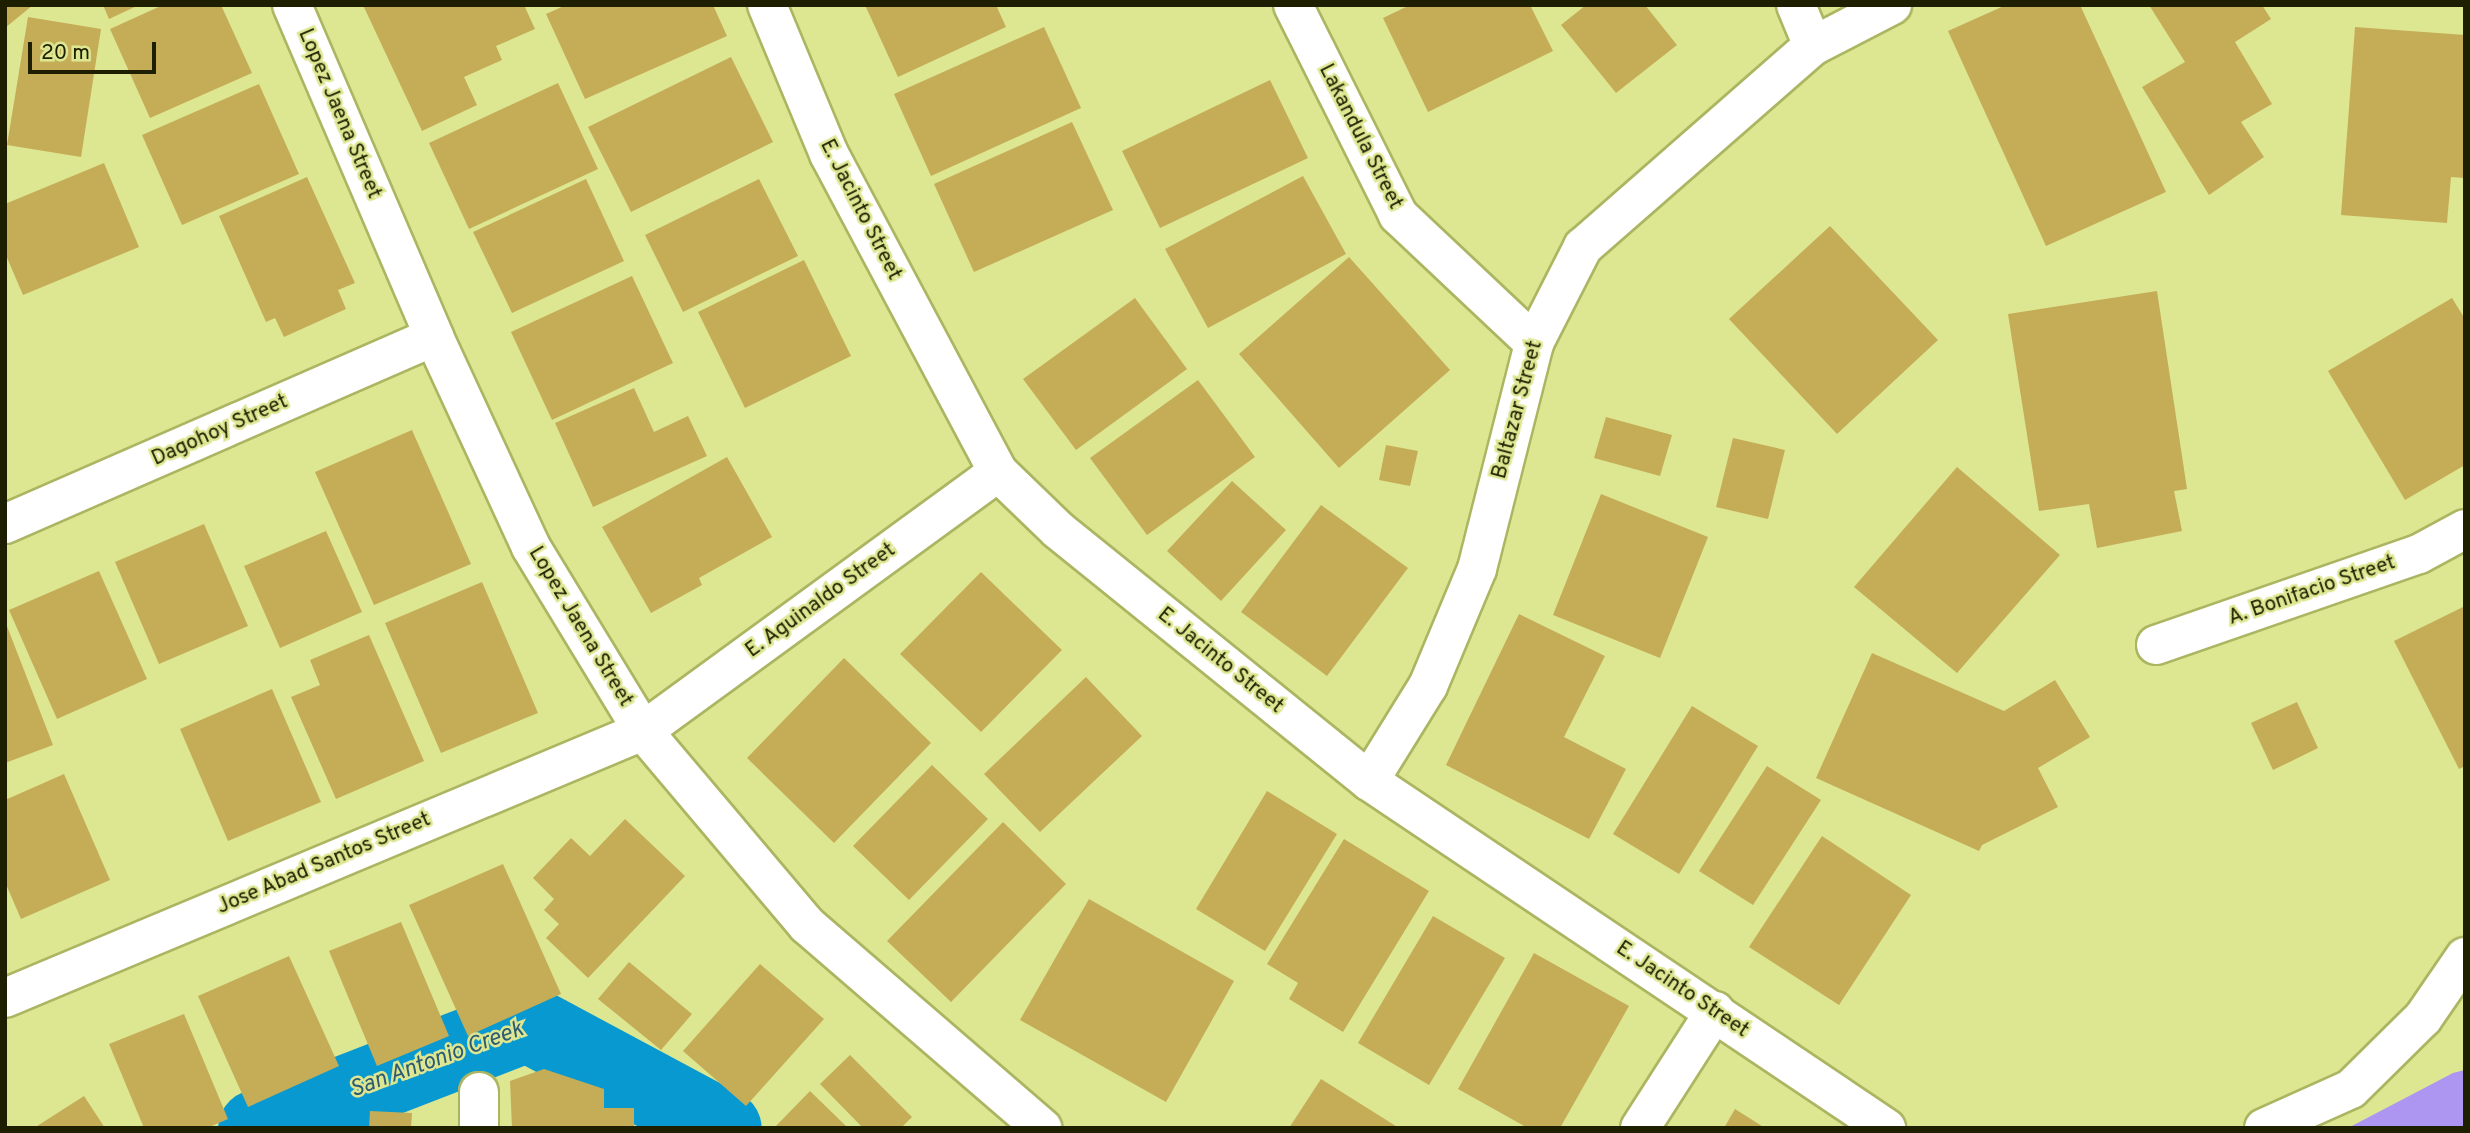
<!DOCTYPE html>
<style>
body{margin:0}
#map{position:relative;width:2470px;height:1133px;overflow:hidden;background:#dde691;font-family:Overpass,sans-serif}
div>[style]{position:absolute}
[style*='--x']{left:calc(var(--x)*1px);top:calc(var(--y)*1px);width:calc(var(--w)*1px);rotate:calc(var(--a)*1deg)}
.forest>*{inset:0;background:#ac96f2}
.river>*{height:77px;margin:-38.5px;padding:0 38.5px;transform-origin:38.5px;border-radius:38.5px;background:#0899d1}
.building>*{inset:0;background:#c5ad58}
.roads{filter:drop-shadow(2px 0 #acb561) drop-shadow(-2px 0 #acb561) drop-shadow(0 2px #acb561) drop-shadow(0 -2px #acb561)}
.street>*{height:38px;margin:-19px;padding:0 19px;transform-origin:19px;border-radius:19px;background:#fff}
span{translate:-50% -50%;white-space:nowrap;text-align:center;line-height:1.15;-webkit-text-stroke:5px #dde691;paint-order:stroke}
.street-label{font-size:21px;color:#1d1f00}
.water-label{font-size:23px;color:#2c5b74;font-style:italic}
.frame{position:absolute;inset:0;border:7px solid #1d1f00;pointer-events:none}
.scale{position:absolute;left:28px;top:42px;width:128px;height:32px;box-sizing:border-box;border:4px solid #1d1f00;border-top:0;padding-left:9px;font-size:21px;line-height:24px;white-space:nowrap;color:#1d1f00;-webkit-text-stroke:5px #dde691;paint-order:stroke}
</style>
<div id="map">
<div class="forest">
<i style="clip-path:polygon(2465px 1070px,2465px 1128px,2348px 1128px,2453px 1073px)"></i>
</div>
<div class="river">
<i style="--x:256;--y:1128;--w:291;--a:-21.2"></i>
<i style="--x:527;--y:1023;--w:222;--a:28.2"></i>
</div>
<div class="building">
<i style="clip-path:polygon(5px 5px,33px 5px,5px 28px)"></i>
<i style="clip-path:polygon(103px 5px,139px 5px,109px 19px)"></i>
<i style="clip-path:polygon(163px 5px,221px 5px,252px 73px,150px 118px,110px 29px)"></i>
<i style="clip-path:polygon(363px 5px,524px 5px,535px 29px,496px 46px,502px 60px,464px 77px,477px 105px,422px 131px)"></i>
<i style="clip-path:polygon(566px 5px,713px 5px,727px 36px,585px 99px,546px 14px)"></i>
<i style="clip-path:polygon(865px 5px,996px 5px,1006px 27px,898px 77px)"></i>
<i style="clip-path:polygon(1410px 5px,1530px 5px,1553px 51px,1428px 112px,1383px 18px)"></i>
<i style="clip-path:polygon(1586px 5px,1645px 5px,1677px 45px,1616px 93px,1561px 25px)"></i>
<i style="clip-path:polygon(2006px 5px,2080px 5px,2166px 192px,2046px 246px,1948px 31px)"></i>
<i style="clip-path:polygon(2149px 5px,2262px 5px,2271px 19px,2235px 42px,2272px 104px,2241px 122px,2264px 157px,2209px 195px,2142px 87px,2185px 62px)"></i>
<i style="clip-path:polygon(28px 17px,101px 29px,81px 157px,7px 145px)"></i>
<i style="clip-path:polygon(1044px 27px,1081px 108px,931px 176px,894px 94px)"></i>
<i style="clip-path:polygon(2355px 27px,2465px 35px,2465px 178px,2451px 177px,2447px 223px,2341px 215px)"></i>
<i style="clip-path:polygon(731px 57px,773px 142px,631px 212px,588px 127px)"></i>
<i style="clip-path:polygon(1270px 80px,1308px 158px,1160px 228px,1122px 151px)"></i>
<i style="clip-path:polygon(558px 83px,598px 169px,469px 229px,429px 143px)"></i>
<i style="clip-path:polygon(259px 84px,299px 174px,182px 225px,142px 135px)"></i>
<i style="clip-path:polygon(1072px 122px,1113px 210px,974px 272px,934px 184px)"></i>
<i style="clip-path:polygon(104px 163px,139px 247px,23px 295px,5px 253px,5px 204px)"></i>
<i style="clip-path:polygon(1303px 176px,1346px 254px,1208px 328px,1165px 249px)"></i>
<i style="clip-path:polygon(307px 177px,355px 283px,338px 290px,346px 309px,284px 337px,275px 318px,266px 322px,219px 216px)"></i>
<i style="clip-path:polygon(586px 179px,624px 261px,512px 313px,473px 232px)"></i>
<i style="clip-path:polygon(759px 179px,798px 256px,683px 312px,645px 235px)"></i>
<i style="clip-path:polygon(1830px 226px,1938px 340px,1837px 434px,1729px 319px)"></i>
<i style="clip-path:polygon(1349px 257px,1450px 370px,1339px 468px,1239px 354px)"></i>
<i style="clip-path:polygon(804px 260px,851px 356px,745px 408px,698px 312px)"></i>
<i style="clip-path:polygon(632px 276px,673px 363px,552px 420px,511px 332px)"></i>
<i style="clip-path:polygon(2157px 291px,2187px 489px,2174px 491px,2182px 531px,2097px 548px,2089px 504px,2039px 511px,2008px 314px)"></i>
<i style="clip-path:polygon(1135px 298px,1187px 369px,1076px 450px,1023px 379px)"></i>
<i style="clip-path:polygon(2452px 298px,2465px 319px,2465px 465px,2405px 500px,2328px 371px)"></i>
<i style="clip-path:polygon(1198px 380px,1255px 457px,1147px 535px,1090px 458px)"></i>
<i style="clip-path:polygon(634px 388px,654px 432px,688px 416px,707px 456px,593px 507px,555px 423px)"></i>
<i style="clip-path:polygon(1606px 417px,1672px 435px,1660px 476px,1594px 458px)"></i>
<i style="clip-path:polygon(412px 430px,471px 564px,374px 605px,315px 472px)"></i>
<i style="clip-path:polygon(1733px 438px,1785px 450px,1768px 519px,1716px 507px)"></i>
<i style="clip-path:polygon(1386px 445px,1418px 451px,1410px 486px,1379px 480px)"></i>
<i style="clip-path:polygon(727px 457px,772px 537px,699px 578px,702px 585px,651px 613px,602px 527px)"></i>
<i style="clip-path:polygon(1957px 467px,2060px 555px,1957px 673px,1854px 587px)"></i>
<i style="clip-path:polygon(1232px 481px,1286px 530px,1221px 601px,1167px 551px)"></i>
<i style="clip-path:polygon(1601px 494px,1708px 537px,1660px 658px,1553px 615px)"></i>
<i style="clip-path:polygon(1321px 505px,1408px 568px,1327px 676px,1241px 612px)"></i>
<i style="clip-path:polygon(204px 524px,248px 626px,159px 664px,115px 562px)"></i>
<i style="clip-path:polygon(326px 531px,362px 612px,280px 648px,244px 566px)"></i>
<i style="clip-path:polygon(99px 571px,147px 679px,57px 719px,9px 610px)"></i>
<i style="clip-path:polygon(981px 572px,1062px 650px,981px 732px,900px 654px)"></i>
<i style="clip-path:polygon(482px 582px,538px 713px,441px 753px,385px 623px)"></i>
<i style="clip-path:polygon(2465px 606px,2465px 766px,2459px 769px,2394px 641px)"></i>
<i style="clip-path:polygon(1519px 614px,1605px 656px,1564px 737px,1626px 769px,1589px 839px,1446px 765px)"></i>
<i style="clip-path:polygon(5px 621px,53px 745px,5px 763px)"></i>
<i style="clip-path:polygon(369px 635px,424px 761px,336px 799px,291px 697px,320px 685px,310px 660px)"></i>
<i style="clip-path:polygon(1872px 653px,2004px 711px,2055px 680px,2090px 737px,2038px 768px,2058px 807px,1982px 845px,1979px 851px,1816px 778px)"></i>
<i style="clip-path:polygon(844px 658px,931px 743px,834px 843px,747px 758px)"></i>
<i style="clip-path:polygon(1086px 677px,1142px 736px,1040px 832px,984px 774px)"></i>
<i style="clip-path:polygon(272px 689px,321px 802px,228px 841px,180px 729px)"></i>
<i style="clip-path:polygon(2297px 702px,2318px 748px,2273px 770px,2251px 723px)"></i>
<i style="clip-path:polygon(1692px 706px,1758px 746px,1679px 874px,1613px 834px)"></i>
<i style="clip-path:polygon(932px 765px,988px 819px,909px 900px,853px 846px)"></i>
<i style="clip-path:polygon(1767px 766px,1821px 800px,1753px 905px,1699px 871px)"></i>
<i style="clip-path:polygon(64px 774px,110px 880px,21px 919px,5px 882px,5px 800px)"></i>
<i style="clip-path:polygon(1267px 791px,1337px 834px,1265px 951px,1196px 909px)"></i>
<i style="clip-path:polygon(625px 819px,685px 876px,588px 978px,546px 938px,559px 924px,544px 910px,554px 899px,533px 878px,571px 838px,590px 856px)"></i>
<i style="clip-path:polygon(1003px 822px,1066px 884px,951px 1002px,887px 941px)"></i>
<i style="clip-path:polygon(1822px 836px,1911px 895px,1839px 1005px,1749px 947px)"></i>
<i style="clip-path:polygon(1344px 839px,1429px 891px,1343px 1032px,1289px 999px,1298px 983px,1267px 964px)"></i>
<i style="clip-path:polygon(503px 864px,561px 994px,468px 1036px,409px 905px)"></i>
<i style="clip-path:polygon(1089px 899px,1234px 981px,1166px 1102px,1020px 1020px)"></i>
<i style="clip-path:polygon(1433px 916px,1505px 958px,1429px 1085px,1358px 1043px)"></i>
<i style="clip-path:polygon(401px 922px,449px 1036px,377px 1066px,329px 951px)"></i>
<i style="clip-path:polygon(1534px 953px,1629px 1006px,1560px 1128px,1528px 1128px,1458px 1089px)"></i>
<i style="clip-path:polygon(289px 956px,339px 1066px,248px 1107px,198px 996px)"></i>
<i style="clip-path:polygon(629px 962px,692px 1014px,661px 1050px,598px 999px)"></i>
<i style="clip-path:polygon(760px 964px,824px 1019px,746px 1106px,683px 1051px)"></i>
<i style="clip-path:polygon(184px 1014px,228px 1119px,207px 1128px,144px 1128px,109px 1044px)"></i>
<i style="clip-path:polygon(850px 1055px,912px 1117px,901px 1128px,863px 1128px,820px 1084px)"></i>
<i style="clip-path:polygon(544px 1069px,604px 1089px,604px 1108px,634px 1108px,634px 1128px,512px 1128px,510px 1081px)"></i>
<i style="clip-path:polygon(1321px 1079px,1399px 1128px,1289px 1128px)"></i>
<i style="clip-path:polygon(810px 1091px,848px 1128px,774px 1128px)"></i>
<i style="clip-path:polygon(84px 1096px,105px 1128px,34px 1128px)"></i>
<i style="clip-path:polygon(1735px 1109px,1765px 1128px,1724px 1128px)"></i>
<i style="clip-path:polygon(370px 1111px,412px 1113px,411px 1128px,369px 1128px)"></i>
</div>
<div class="roads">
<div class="street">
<i style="--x:292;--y:5;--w:361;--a:66.8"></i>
<i style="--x:434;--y:337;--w:231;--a:65.2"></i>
<i style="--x:531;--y:547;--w:215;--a:58.7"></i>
<i style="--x:643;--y:731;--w:254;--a:49.8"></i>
<i style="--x:807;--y:925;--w:311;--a:40.8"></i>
<i style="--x:767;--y:5;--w:161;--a:67.4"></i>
<i style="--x:829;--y:154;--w:360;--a:62"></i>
<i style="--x:998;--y:472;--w:83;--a:44"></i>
<i style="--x:1058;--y:530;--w:400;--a:38.9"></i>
<i style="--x:1369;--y:781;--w:623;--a:33.87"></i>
<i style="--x:1293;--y:5;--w:235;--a:63.4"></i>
<i style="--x:1398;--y:215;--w:187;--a:43.3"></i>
<i style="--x:1796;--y:5;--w:44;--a:67.5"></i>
<i style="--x:5;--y:524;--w:468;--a:-23.6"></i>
<i style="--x:2156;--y:645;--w:278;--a:-19.1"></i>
<i style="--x:2419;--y:554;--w:52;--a:-28.5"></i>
<i style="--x:1369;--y:781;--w:112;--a:-58.2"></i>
<i style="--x:1428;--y:686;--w:127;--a:-67.3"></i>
<i style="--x:1477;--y:569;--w:233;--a:-75.8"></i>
<i style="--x:1534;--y:343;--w:108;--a:-63"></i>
<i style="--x:1583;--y:247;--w:305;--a:-41.2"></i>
<i style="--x:1813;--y:46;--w:89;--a:-27.4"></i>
<i style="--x:5;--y:998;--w:692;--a:-22.71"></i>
<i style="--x:643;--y:731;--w:439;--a:-36.1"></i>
<i style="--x:479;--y:1128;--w:36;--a:-90"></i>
<i style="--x:1640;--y:1128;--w:139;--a:-57.3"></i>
<i style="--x:2264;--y:1128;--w:95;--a:-24.1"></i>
<i style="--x:2351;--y:1089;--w:101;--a:-44.6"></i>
<i style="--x:2423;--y:1018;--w:74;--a:-55.5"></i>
</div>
</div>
<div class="street-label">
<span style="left:339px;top:114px;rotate:67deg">Lopez Jaena Street</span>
<span style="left:1360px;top:137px;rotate:63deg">Lakandula Street</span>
<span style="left:860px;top:210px;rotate:63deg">E. Jacinto Street</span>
<span style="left:1518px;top:410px;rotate:-75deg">Baltazar Street</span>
<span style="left:220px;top:431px;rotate:-24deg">Dagohoy Street</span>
<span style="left:2312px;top:591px;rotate:-19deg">A. Bonifacio Street</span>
<span style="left:821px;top:601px;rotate:-36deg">E. Aguinaldo Street</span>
<span style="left:580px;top:627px;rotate:59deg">Lopez Jaena Street</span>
<span style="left:1220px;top:661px;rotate:39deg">E. Jacinto Street</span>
<span style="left:324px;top:864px;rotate:-23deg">Jose Abad Santos Street</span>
<span style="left:1682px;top:990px;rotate:34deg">E. Jacinto Street</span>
</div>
<div class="water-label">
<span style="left:437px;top:1061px;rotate:-20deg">San Antonio Creek</span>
</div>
<div class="frame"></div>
<div class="scale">20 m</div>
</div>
